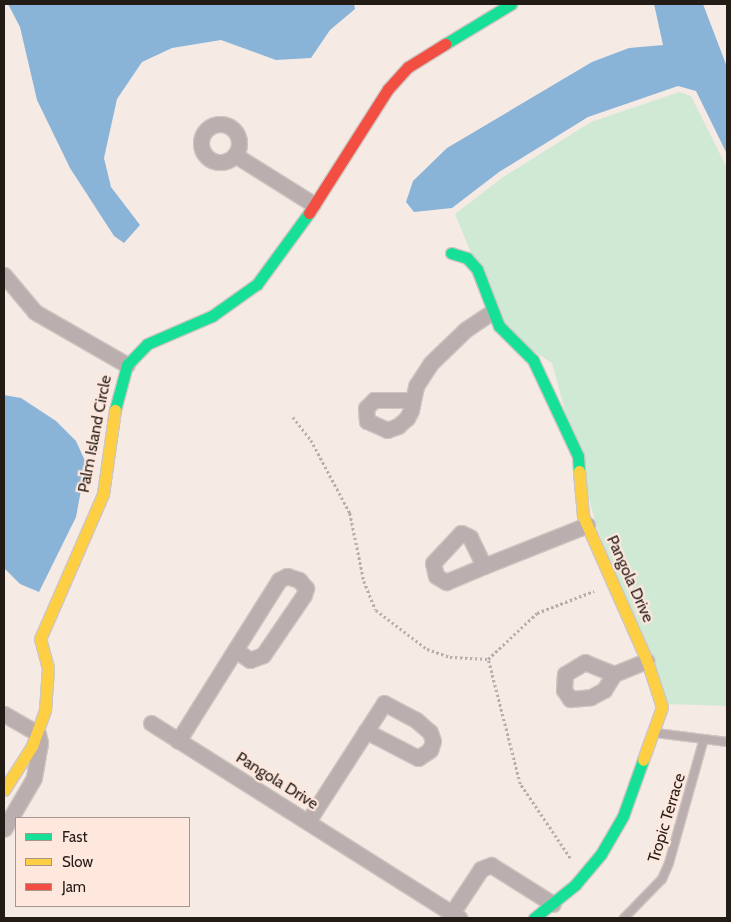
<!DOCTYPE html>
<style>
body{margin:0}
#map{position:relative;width:731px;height:922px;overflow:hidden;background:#f6eae4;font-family:Cabin,sans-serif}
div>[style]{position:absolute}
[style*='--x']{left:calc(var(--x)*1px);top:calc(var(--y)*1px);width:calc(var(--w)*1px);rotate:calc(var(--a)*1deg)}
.green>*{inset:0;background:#d0e9d4}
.water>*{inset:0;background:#89b4d8}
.path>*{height:2.5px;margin-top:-1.25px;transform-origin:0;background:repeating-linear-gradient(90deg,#b9aead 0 2.5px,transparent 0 5px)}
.roads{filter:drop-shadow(1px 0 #cec6c1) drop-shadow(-1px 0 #cec6c1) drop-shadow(0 1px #cec6c1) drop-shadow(0 -1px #cec6c1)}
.lane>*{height:8px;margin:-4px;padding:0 4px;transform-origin:4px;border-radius:4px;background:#baaeae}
.street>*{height:15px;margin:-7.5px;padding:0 7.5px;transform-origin:7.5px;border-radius:7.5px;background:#baaeae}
.street>.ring{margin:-7.5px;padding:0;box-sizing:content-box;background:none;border:15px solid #baaeae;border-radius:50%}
.fast>*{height:11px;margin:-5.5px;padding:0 5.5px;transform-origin:5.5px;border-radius:5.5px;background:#16e098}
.slow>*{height:11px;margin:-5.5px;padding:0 5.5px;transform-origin:5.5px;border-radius:5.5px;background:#ffcf43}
.jam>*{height:11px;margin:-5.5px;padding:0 5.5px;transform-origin:5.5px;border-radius:5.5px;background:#f24e42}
span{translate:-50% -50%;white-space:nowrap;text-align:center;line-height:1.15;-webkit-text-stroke:4.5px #fee7dc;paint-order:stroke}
.street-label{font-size:16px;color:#231b16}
.frame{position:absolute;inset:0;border:5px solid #231b16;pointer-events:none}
.legend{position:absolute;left:15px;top:817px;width:175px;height:90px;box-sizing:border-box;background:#fee7dc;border:1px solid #a6958d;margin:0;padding:6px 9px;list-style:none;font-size:15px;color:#231b16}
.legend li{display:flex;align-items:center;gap:10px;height:25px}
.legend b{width:25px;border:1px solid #a6958d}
</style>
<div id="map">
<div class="green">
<i style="clip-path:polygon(679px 92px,691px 96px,727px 168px,727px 706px,667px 704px,597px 528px,552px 363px,503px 331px,455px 214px,503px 177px,591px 122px)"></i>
</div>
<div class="water">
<i style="clip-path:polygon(8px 4px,354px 4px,355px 9px,330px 30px,311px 58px,276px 60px,221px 40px,172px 48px,142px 62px,117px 99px,104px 158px,111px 187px,140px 225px,124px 243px,114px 236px,70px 168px,37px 100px,20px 27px)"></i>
<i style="clip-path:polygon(654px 4px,703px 4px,727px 67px,727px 154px,696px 91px,678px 86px,588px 117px,499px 172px,452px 208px,414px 212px,406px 202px,413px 181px,447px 148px,592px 62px,629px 48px,663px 45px)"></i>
<i style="clip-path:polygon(4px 395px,21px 398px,56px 421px,76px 441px,86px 463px,76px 517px,39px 592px,20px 584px,4px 568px)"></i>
</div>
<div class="path">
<i style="--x:293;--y:417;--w:29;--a:52"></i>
<i style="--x:311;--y:440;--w:83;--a:61.9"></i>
<i style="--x:350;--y:513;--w:69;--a:78.4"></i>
<i style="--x:364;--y:581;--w:31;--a:68"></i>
<i style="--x:376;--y:610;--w:64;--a:37.4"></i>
<i style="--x:427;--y:649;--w:24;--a:19"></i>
<i style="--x:450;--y:657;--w:38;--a:3"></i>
<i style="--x:570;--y:858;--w:89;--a:-124"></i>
<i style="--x:520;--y:784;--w:129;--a:-104.4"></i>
<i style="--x:488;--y:659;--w:67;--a:-43.2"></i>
<i style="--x:537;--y:613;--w:61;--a:-21.1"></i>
</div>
<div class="roads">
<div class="lane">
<i style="--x:656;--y:733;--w:72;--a:7.2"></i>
<i style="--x:624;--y:918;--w:54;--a:-45.7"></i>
<i style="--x:662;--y:879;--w:17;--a:-66"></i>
<i style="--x:669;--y:863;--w:126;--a:-74.3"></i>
</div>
<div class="street">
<i class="ring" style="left:201px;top:124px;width:23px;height:23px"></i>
<i style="--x:235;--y:155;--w:92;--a:32.1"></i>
<i style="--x:4;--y:275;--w:48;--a:50"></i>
<i style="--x:35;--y:312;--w:106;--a:29.9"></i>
<i style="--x:412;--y:400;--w:38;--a:180"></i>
<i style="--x:374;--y:400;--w:11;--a:135"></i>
<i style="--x:366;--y:408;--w:13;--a:86"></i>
<i style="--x:367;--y:421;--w:22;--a:24"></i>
<i style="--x:387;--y:430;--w:12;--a:-20"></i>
<i style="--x:398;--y:426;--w:12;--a:-42"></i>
<i style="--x:407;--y:418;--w:9;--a:-63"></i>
<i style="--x:411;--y:410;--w:25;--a:-78"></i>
<i style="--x:416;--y:386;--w:27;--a:-57"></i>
<i style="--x:431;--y:363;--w:47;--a:-44.1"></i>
<i style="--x:465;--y:330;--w:32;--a:-34"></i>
<i style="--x:484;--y:566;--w:32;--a:-116"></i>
<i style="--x:470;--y:537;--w:10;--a:-156"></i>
<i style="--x:461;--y:533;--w:41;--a:133"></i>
<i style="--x:433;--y:563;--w:13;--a:77"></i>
<i style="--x:436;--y:576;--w:12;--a:31"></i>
<i style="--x:446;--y:582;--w:41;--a:-22.8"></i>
<i style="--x:484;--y:566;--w:111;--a:-21.7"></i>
<i style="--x:614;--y:674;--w:31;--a:-158"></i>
<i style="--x:585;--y:662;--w:23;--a:149"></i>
<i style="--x:565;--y:674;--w:16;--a:94"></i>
<i style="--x:564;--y:690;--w:11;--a:56"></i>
<i style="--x:570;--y:699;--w:21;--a:-5"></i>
<i style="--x:591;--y:697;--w:15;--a:-28"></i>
<i style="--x:604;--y:690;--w:19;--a:-58"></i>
<i style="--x:614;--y:674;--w:35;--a:-22"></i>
<i style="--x:4;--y:714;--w:39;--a:30"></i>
<i style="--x:38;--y:734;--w:9;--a:77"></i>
<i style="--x:40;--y:743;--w:36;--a:100"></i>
<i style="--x:34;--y:778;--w:59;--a:120.5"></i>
<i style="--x:151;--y:723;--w:365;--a:32.3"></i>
<i style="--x:178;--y:741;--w:107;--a:-57.9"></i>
<i style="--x:235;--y:650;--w:83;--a:-57.8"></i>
<i style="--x:279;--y:580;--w:9;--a:-27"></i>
<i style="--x:287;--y:576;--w:13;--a:18"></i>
<i style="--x:299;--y:580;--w:11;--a:49"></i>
<i style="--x:306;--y:588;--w:7;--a:106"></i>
<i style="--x:304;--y:595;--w:73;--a:124.3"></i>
<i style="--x:263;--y:655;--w:14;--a:159"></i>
<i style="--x:250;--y:660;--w:18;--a:-146"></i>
<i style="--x:308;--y:822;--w:21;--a:-59"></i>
<i style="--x:319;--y:804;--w:87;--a:-57.2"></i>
<i style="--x:366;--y:731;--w:33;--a:-57"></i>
<i style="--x:384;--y:703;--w:36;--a:28"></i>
<i style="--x:416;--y:720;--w:18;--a:41"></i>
<i style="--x:430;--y:732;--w:9;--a:72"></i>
<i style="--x:433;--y:741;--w:9;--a:108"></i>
<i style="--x:430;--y:750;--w:14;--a:146"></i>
<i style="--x:418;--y:758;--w:59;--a:-152.6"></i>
<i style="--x:452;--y:913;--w:53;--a:-56.6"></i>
<i style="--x:481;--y:869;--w:11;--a:-22"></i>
<i style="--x:491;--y:865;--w:73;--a:32.2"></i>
</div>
<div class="fast">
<i style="--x:445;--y:44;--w:77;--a:-31.2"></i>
<i style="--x:451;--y:253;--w:17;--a:17"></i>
<i style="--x:467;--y:258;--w:15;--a:48"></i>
<i style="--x:477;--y:269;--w:61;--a:68.9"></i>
<i style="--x:499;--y:326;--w:48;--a:45"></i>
<i style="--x:533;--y:360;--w:106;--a:64.9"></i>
<i style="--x:578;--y:456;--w:15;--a:86"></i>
<i style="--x:115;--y:410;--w:47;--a:-75.1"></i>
<i style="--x:127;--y:365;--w:29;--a:-46"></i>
<i style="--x:147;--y:344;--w:71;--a:-23.3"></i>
<i style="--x:212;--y:316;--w:55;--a:-35.4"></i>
<i style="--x:257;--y:284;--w:88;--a:-53.8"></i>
<i style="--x:534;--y:918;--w:53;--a:-38.8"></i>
<i style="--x:575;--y:885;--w:40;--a:-50"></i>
<i style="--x:601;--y:854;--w:44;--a:-59.9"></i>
<i style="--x:623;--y:816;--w:59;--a:-70.3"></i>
</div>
<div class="slow">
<i style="--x:579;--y:471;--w:45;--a:84.9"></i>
<i style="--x:583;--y:516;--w:158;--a:66.2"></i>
<i style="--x:647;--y:661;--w:48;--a:71.9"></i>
<i style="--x:662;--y:707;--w:56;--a:109.7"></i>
<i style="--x:4;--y:790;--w:52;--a:-57.5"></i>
<i style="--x:32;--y:746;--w:38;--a:-70"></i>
<i style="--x:45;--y:710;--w:42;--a:-85.9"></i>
<i style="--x:48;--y:668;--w:30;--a:-105"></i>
<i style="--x:40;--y:639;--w:158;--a:-66.5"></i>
<i style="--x:103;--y:494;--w:85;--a:-81.9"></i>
</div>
<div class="jam">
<i style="--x:309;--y:213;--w:147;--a:-57.5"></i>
<i style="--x:388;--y:89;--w:30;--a:-48"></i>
<i style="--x:408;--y:67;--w:44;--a:-31.9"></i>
</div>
</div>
<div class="street-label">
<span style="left:95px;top:434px;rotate:-79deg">Palm Island Circle</span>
<span style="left:630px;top:579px;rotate:66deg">Pangola Drive</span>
<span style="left:277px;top:781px;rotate:32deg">Pangola Drive</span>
<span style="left:667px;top:818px;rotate:-73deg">Tropic Terrace</span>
</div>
<div class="frame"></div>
<ul class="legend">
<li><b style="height:6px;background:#16e098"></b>Fast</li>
<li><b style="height:6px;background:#ffcf43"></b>Slow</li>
<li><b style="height:6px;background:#f24e42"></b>Jam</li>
</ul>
</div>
